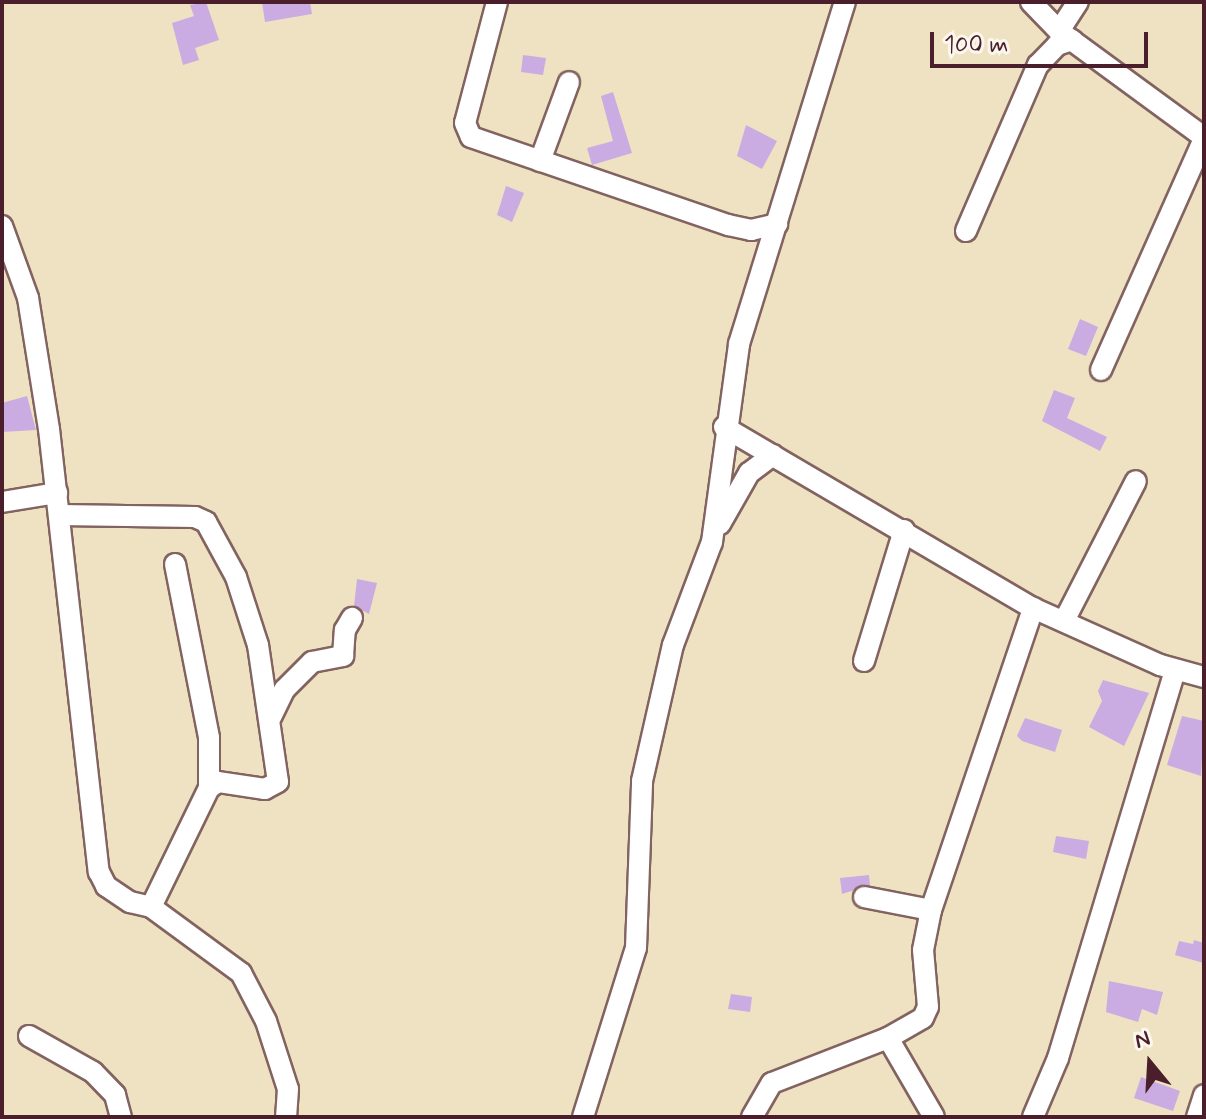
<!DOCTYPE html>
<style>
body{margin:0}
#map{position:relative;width:1206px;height:1119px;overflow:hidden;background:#eee2c2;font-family:Mynerve,sans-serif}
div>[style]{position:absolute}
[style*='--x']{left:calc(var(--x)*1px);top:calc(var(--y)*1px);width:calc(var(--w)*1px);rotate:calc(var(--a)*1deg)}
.building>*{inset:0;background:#caace3}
.roads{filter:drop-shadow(2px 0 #836360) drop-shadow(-2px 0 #836360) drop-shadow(0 2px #836360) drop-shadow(0 -2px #836360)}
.minor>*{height:20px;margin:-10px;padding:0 10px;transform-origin:10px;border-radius:10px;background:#fff}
span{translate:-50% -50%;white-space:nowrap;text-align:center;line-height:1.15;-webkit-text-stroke:7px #fbf7ec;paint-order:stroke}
.frame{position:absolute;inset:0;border:4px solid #4a1f2b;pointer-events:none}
.north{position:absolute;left:1110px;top:1023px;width:80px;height:80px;-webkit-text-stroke:6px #fbf7ec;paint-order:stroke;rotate:342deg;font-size:22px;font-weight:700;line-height:32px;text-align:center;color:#4a1f2b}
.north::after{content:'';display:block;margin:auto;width:28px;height:36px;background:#4a1f2b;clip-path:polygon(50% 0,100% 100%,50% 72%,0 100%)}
.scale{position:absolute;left:930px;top:32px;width:218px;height:36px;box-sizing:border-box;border:4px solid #4a1f2b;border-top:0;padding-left:10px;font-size:24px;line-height:28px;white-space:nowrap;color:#4a1f2b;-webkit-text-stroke:6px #fbf7ec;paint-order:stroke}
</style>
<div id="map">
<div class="building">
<i style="clip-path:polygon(206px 2px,219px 40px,195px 48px,199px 60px,183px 65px,172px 23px,194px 16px,190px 5px)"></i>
<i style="clip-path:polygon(262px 2px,310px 2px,312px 14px,265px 22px)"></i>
<i style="clip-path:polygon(523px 55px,546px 58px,543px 75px,521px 72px)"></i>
<i style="clip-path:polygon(613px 92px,632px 153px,592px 165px,587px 148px,613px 141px,601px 96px)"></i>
<i style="clip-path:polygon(746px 125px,777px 141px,762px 169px,737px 156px)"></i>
<i style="clip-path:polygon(506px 186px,524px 193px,512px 222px,497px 215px)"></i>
<i style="clip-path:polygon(1080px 319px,1098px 327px,1086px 356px,1068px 349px)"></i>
<i style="clip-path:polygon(1054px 390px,1075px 398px,1067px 418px,1107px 437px,1100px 451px,1042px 421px)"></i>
<i style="clip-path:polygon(27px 396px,36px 430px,2px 432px,2px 403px)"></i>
<i style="clip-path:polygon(357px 579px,377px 583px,369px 614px,354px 606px)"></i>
<i style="clip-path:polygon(1103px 680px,1149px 693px,1124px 746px,1089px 727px,1102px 701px,1098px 691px)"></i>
<i style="clip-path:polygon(1182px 716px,1204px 721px,1201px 776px,1167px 765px)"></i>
<i style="clip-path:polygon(1025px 718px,1062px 730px,1055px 752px,1022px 741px,1017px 736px)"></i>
<i style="clip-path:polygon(1056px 836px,1089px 841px,1086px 859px,1053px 852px)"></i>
<i style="clip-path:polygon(869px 875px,870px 885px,842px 894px,840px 878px)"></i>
<i style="clip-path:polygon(1194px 940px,1204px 943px,1204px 963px,1175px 955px,1179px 941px,1193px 944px)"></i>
<i style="clip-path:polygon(1109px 981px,1163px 992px,1157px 1015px,1142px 1009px,1138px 1022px,1106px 1012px)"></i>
<i style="clip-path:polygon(731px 994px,752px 997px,750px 1012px,728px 1009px)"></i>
<i style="clip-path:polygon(1141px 1077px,1180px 1091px,1173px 1111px,1134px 1098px)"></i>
</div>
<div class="roads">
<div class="minor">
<i style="--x:497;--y:2;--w:125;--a:104.8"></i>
<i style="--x:465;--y:123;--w:15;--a:67"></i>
<i style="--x:471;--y:137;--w:272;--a:18.9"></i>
<i style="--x:728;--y:225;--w:24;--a:12"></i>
<i style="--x:751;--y:230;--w:27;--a:-13"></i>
<i style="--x:1031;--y:2;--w:40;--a:46"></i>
<i style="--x:1059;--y:31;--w:180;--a:36.2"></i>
<i style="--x:1059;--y:31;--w:35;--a:-57"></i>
<i style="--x:540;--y:161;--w:84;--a:-69.8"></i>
<i style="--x:2;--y:226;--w:77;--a:70.1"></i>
<i style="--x:28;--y:298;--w:133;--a:80.9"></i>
<i style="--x:49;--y:429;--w:446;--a:83.6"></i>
<i style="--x:99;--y:872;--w:16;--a:63"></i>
<i style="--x:106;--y:886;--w:29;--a:34"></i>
<i style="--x:130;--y:902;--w:22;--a:13"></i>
<i style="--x:151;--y:907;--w:112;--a:36.3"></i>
<i style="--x:241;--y:973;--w:54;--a:62.5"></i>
<i style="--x:266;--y:1021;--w:71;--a:72.1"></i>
<i style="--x:288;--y:1089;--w:28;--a:94"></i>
<i style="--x:966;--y:231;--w:181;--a:-66.6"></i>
<i style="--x:1038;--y:65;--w:28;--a:-46"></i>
<i style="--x:1057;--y:45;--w:16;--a:-18"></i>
<i style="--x:1101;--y:370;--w:253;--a:-66"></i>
<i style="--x:724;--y:427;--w:358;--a:30.4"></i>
<i style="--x:1033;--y:608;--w:139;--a:24.2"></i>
<i style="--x:1160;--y:665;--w:46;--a:15.3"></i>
<i style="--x:2;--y:502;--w:56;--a:-9.3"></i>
<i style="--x:59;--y:515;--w:136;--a:0.8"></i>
<i style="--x:195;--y:517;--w:12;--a:24"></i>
<i style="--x:206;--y:522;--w:63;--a:61.4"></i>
<i style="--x:236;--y:577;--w:71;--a:72.1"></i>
<i style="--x:258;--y:645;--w:138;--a:81.7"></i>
<i style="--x:278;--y:782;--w:15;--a:152"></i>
<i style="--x:265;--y:789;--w:48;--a:-171.5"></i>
<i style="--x:218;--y:782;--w:11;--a:146"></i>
<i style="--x:209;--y:788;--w:132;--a:116"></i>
<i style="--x:720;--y:524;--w:59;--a:-60.4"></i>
<i style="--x:749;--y:473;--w:30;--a:-37"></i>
<i style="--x:175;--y:564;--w:177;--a:78.9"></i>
<i style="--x:209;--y:738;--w:50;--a:90"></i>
<i style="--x:1064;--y:621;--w:157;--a:-62.8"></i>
<i style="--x:864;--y:661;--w:137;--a:-73"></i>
<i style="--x:271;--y:717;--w:30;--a:-64"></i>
<i style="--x:284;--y:690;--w:40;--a:-45"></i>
<i style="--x:312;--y:662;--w:32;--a:-11"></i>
<i style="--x:343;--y:656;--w:26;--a:-86"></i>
<i style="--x:345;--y:630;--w:14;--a:-60"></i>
<i style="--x:864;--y:897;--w:68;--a:11"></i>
<i style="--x:29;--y:1036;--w:73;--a:29.4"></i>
<i style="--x:93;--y:1072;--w:32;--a:46"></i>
<i style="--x:115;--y:1095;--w:23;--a:75"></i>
<i style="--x:888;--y:1038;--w:91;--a:59.8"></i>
<i style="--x:583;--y:1117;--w:177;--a:-72.6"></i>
<i style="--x:636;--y:948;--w:167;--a:-87.9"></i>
<i style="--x:642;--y:781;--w:139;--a:-77.2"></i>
<i style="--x:673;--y:645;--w:110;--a:-69.3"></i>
<i style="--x:712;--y:542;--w:200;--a:-82.2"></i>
<i style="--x:739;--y:344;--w:358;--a:-72.8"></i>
<i style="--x:752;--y:1117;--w:39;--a:-60"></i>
<i style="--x:772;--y:1083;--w:124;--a:-21.2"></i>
<i style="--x:888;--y:1038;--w:40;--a:-29.7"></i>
<i style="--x:923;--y:1018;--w:12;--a:-66"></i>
<i style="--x:928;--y:1007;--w:57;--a:-95"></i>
<i style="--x:923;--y:950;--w:41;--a:-78.7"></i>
<i style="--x:931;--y:910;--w:319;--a:-71.3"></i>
<i style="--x:1033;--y:1117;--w:64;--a:-67"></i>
<i style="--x:1058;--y:1058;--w:404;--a:-73.2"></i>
<i style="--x:1197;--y:1117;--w:23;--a:-72"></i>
</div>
</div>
<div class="frame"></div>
<div class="north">N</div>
<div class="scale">100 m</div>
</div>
